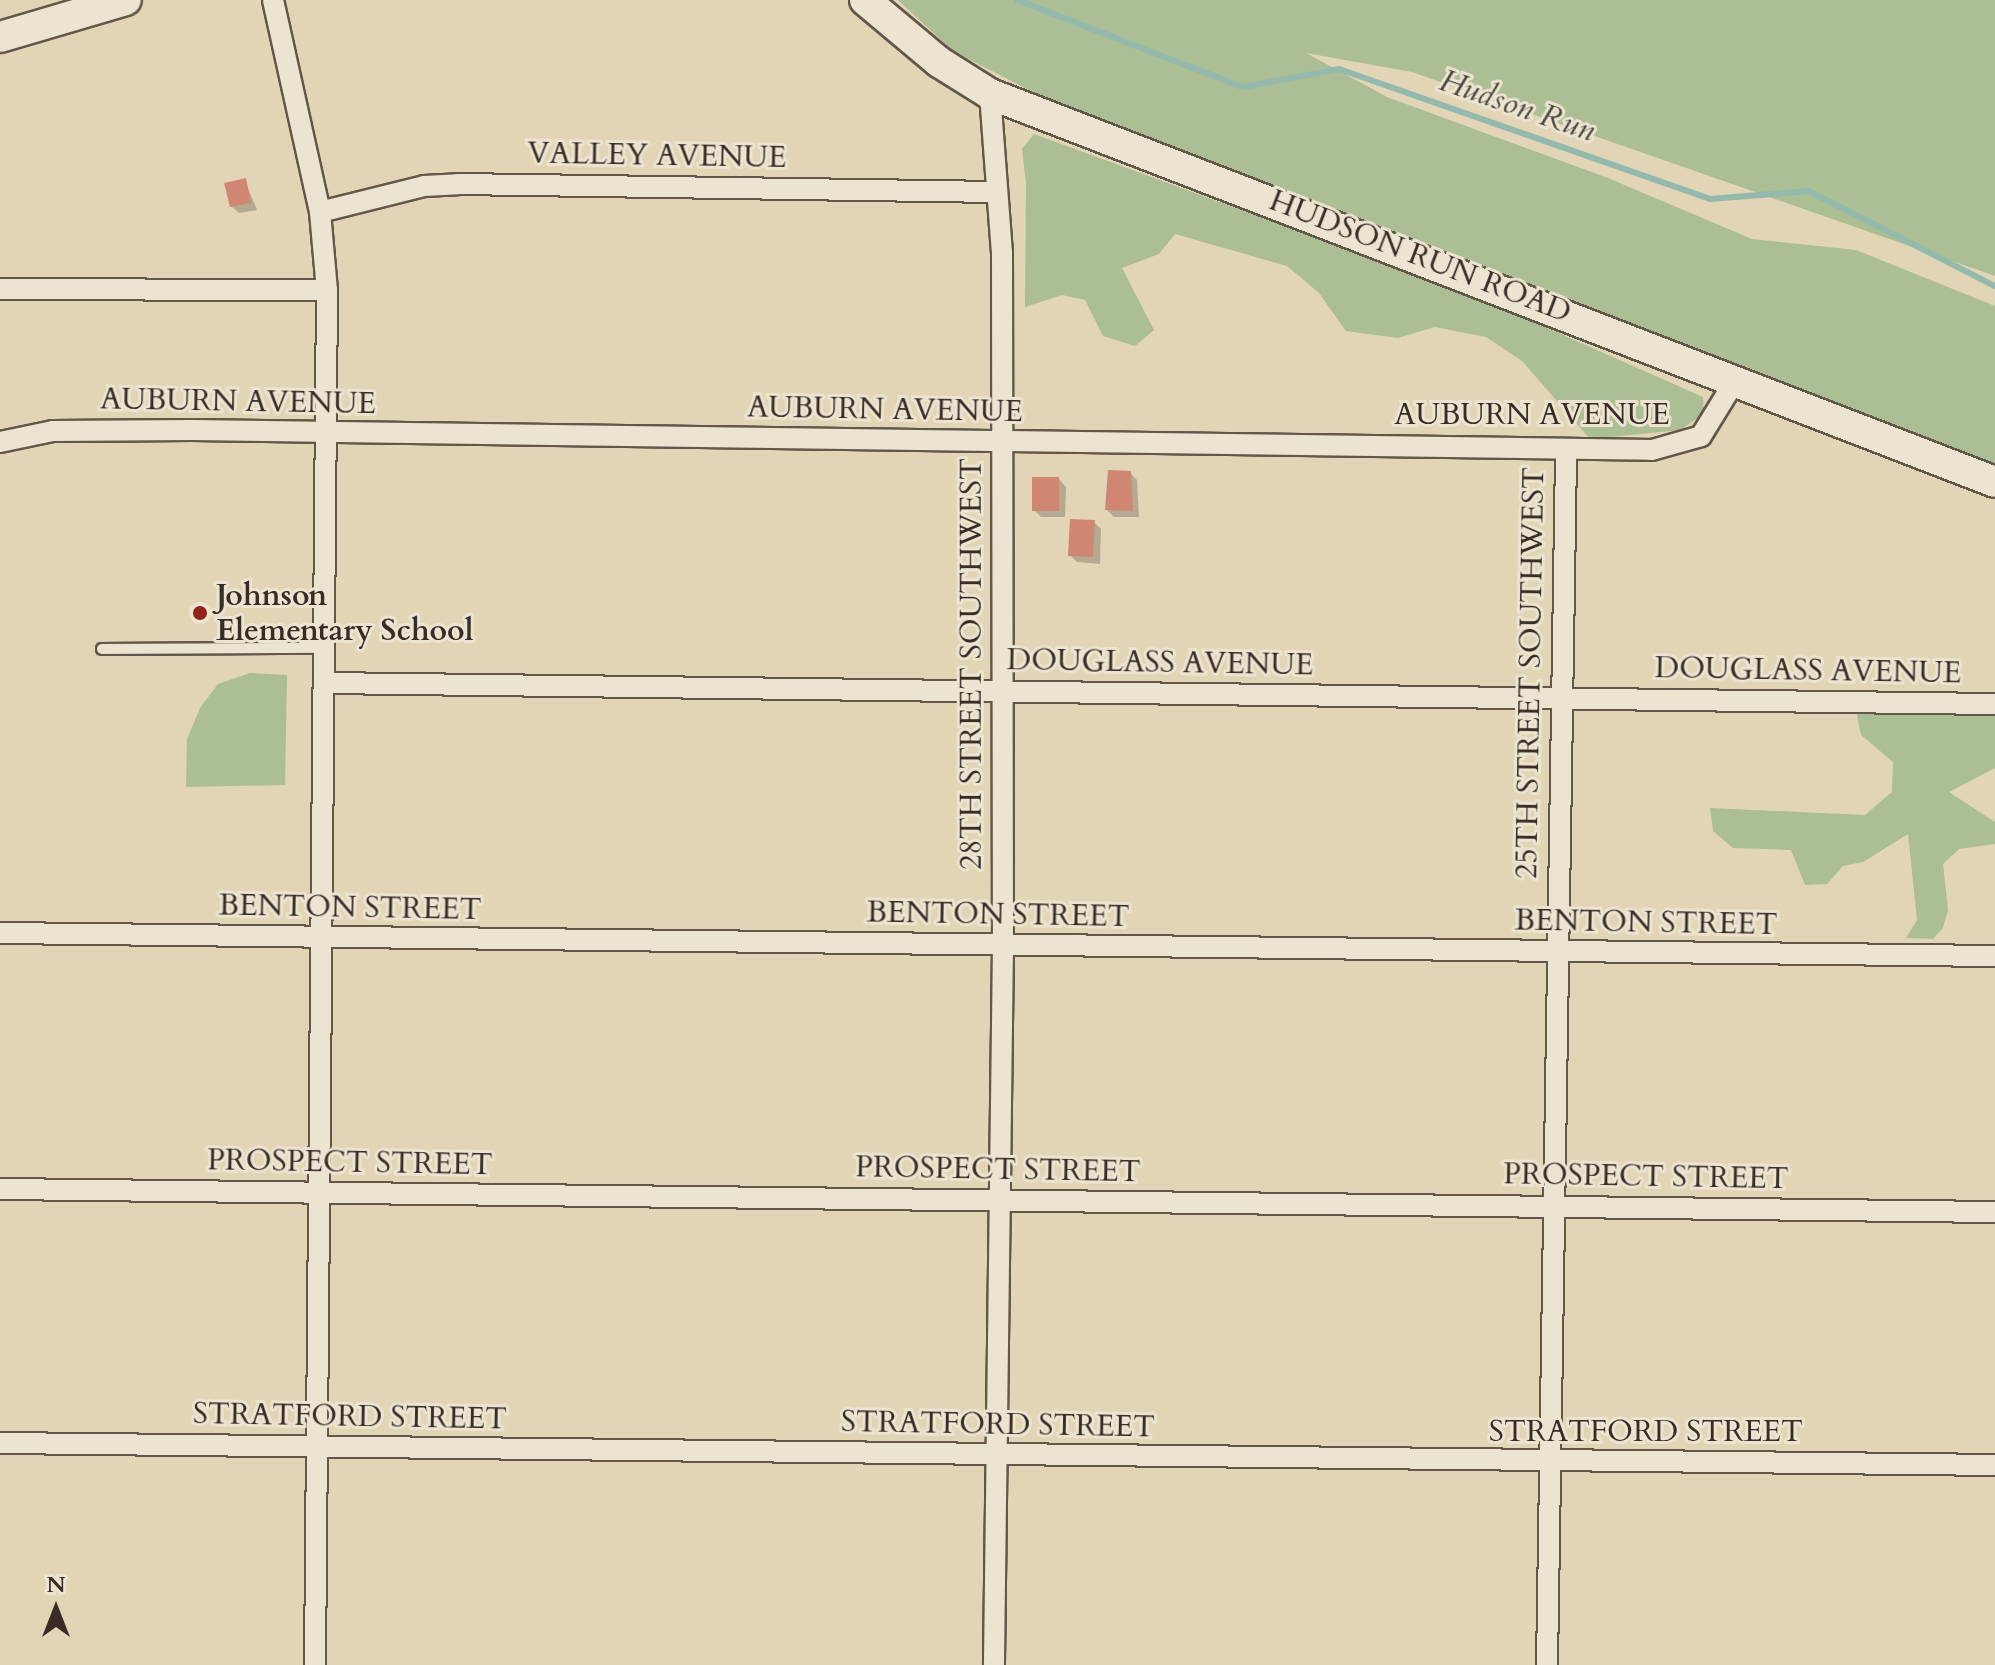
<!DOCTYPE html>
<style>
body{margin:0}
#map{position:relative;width:1995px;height:1665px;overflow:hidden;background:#e1d5b6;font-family:Cardo,serif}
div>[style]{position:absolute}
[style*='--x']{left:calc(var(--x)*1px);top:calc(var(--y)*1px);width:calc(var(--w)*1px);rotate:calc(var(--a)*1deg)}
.green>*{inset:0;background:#acbe93}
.shadow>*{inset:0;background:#0003}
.stream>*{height:6px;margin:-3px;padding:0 3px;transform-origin:3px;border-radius:3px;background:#94b9ad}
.building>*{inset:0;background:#cf8774}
.roads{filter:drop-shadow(2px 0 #63564b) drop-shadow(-2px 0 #63564b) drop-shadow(0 2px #63564b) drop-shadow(0 -2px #63564b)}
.lane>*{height:10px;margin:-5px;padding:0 5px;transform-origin:5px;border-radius:5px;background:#ece4d0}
.street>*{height:20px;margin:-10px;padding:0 10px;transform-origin:10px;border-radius:10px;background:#ece4d0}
.secondary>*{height:30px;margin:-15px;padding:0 15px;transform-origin:15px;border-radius:15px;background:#ece4d0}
.dots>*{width:22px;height:22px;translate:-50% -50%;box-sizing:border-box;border:4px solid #ece4d0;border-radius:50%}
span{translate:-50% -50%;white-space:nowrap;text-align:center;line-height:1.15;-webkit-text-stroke:6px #ece4d0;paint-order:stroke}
.street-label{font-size:30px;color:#392c27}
.poi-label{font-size:30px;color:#392c27;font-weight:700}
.left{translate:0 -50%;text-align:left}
.water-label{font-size:32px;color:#4b4842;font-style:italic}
.north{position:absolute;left:16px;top:1569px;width:80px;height:80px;-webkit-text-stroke:6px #ece4d0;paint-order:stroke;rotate:0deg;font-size:22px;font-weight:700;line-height:32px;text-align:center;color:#392c27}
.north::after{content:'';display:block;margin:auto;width:28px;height:36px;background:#392c27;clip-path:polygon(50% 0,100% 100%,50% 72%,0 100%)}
</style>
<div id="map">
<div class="green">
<i style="clip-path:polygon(898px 0,1995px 0,1995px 276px,1412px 72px,1306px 53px,1387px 97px,1608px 178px,1752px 239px,1856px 250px,1995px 306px,1995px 467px,1048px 100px,953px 51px)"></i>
<i style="clip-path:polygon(1034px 134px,1470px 294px,1703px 397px,1704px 414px,1680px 430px,1590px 439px,1522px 361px,1486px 337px,1435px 327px,1398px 338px,1346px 331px,1319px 293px,1287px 266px,1175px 234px,1159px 254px,1122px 268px,1154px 330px,1135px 346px,1103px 336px,1085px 300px,1062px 295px,1025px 307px,1026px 184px,1022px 149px)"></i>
<i style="clip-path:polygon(250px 673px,287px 675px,285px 785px,186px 787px,187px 739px,200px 708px,218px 684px)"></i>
<i style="clip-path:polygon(1855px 706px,1995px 710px,1995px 768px,1949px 792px,1995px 822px,1995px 844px,1959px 849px,1943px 864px,1948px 910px,1943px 928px,1933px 939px,1906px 938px,1917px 920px,1908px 834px,1863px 862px,1843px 866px,1827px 884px,1805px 885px,1791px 850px,1733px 848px,1713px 831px,1710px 808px,1865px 815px,1892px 792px,1893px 762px,1861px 735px)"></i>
</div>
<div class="shadow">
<i style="clip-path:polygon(245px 181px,257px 210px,239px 213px,231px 206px)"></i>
<i style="clip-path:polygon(1130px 473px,1137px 480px,1139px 517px,1114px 517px,1107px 510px)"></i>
<i style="clip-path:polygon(1059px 479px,1066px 487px,1065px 517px,1041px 517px,1034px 510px)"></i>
<i style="clip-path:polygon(1094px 522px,1101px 529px,1100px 564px,1077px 562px,1070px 555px)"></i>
</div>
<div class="stream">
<i style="--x:1017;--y:0;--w:242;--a:21.1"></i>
<i style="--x:1243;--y:87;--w:98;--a:-10.6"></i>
<i style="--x:1339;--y:69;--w:393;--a:19.3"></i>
<i style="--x:1710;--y:199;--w:99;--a:-4.6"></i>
<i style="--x:1809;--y:191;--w:209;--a:27.1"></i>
</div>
<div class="building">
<i style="clip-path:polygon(246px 178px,251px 203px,230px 207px,224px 183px)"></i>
<i style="clip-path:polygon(1108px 470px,1131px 471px,1133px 511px,1105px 510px)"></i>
<i style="clip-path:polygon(1032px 477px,1059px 477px,1059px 511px,1032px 511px)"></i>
<i style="clip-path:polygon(1070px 519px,1095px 520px,1093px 557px,1068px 556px)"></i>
</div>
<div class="roads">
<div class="lane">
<i style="--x:102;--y:649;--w:222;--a:-0.3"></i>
</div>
<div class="street">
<i style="--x:273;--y:0;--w:217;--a:77.5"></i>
<i style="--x:320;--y:212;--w:78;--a:84.9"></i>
<i style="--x:327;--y:290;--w:1375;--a:90.5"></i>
<i style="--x:990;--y:94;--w:158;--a:85.7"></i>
<i style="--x:1002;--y:252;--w:693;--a:89.92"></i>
<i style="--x:1003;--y:945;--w:720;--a:90.72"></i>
<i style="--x:320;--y:212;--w:107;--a:-14"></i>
<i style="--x:424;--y:186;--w:34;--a:-3"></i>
<i style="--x:458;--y:184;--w:539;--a:0.85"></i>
<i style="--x:0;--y:289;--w:327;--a:0.2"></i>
<i style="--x:0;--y:442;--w:54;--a:-11.7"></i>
<i style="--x:53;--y:431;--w:139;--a:-0.4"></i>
<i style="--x:192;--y:430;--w:1460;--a:0.78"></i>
<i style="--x:1652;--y:450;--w:51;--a:-15.9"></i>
<i style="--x:1701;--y:436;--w:67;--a:-58.4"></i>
<i style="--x:324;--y:683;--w:1671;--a:0.72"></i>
<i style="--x:0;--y:933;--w:1995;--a:0.66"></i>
<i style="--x:0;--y:1189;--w:1995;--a:0.66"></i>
<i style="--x:0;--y:1443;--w:1995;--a:0.63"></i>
<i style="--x:1547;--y:1665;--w:1215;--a:-89.1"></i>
</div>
<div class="secondary">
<i style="--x:865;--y:0;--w:97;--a:40"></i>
<i style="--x:939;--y:62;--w:60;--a:32.1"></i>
<i style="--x:990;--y:94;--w:1077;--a:21.11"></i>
<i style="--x:0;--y:37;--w:131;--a:-16.4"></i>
</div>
</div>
<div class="dots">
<i style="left:200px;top:613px;background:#8f2418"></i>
</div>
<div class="street-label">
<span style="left:657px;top:156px;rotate:1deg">VALLEY AVENUE</span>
<span style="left:1420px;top:257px;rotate:21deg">HUDSON RUN ROAD</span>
<span style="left:238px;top:402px;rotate:1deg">AUBURN AVENUE</span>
<span style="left:885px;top:410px;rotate:1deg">AUBURN AVENUE</span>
<span style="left:1532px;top:415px">AUBURN AVENUE</span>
<span style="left:1160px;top:663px;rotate:1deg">DOUGLASS AVENUE</span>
<span style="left:972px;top:664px;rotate:-90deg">28TH STREET SOUTHWEST</span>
<span style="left:1808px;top:671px;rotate:1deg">DOUGLASS AVENUE</span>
<span style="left:1531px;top:673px;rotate:-89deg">25TH STREET SOUTHWEST</span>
<span style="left:350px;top:908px;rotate:1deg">BENTON STREET</span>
<span style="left:998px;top:915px;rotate:1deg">BENTON STREET</span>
<span style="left:1646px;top:923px;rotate:1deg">BENTON STREET</span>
<span style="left:350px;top:1163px;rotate:1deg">PROSPECT STREET</span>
<span style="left:998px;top:1170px;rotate:1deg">PROSPECT STREET</span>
<span style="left:1646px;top:1177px;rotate:1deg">PROSPECT STREET</span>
<span style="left:350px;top:1417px;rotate:1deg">STRATFORD STREET</span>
<span style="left:998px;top:1425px;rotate:1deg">STRATFORD STREET</span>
<span style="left:1646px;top:1432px">STRATFORD STREET</span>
</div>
<div class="poi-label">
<span class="left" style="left:216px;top:613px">Johnson<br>Elementary School</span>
</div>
<div class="water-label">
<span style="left:1517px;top:106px;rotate:19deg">Hudson Run</span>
</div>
<div class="north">N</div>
</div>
